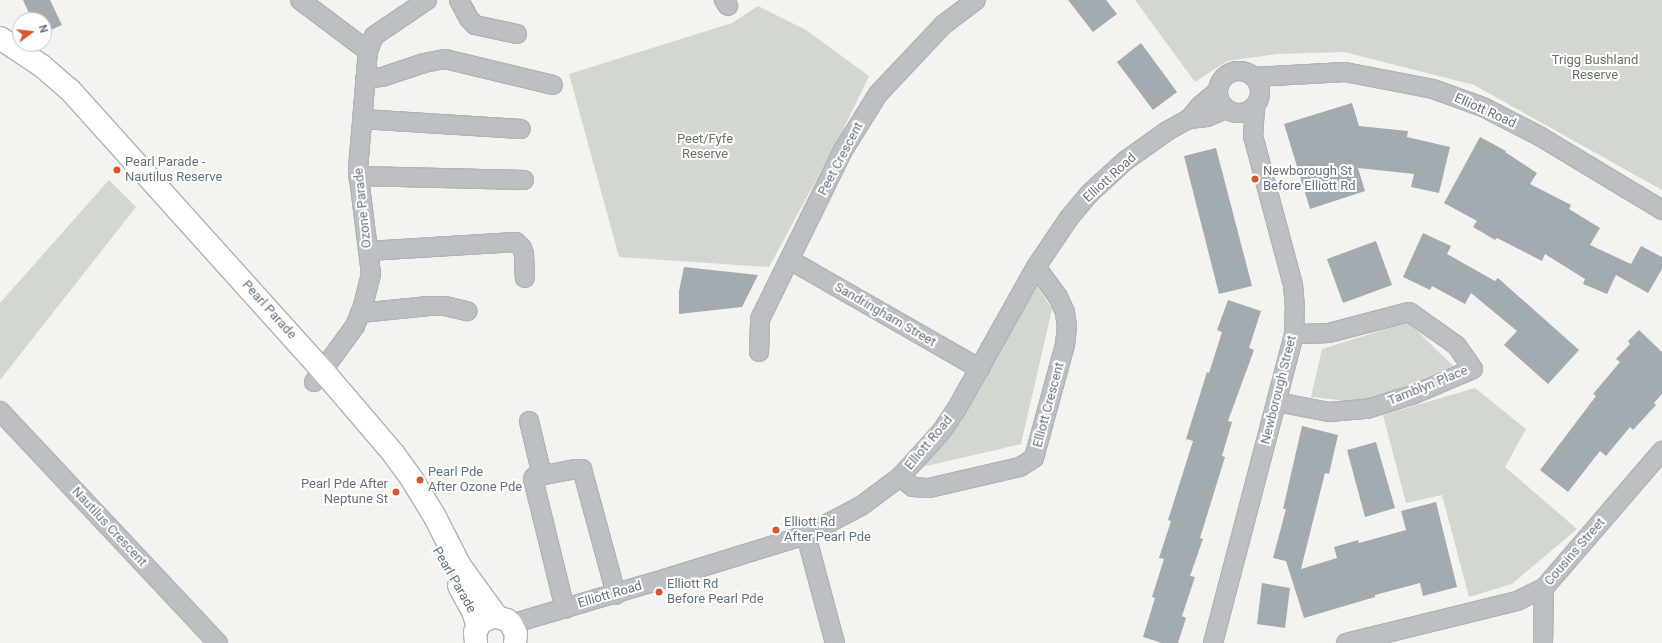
<!DOCTYPE html>
<style>
body{margin:0}
#map{position:relative;width:1662px;height:643px;overflow:hidden;background:#f3f3ef;font-family:Roboto,sans-serif}
div>[style]{position:absolute}
[style*='--x']{left:calc(var(--x)*1px);top:calc(var(--y)*1px);width:calc(var(--w)*1px);rotate:calc(var(--a)*1deg)}
.green>*{inset:0;background:#d2d8cf}
.building>*{inset:0;background:#a4abb0}
.roads{filter:drop-shadow(1px 0 #b0b4b7) drop-shadow(-1px 0 #b0b4b7) drop-shadow(0 1px #b0b4b7) drop-shadow(0 -1px #b0b4b7)}
.minor>*{height:18px;margin:-9px;padding:0 9px;transform-origin:9px;border-radius:9px;background:#bcc0c3}
.minor>.ring{margin:-9px;padding:0;box-sizing:content-box;background:none;border:18px solid #bcc0c3;border-radius:50%}
.major>*{height:22px;margin:-11px;padding:0 11px;transform-origin:11px;border-radius:11px;background:#fff}
.dots>*{width:11px;height:11px;translate:-50% -50%;box-sizing:border-box;border:2px solid #fff;border-radius:50%}
span{translate:-50% -50%;white-space:nowrap;text-align:center;line-height:1.15;-webkit-text-stroke:4px #fff;paint-order:stroke}
.park-label{font-size:13px;color:#667663}
.street-label{font-size:13px;color:#64727f}
.poi-label{font-size:13px;color:#64727f}
.left{translate:0 -50%;text-align:left}
.right{translate:-100% -50%;text-align:right}
.north{position:absolute;left:12px;top:12px;width:40px;height:40px;box-sizing:border-box;background:#fff;border:1px solid #c1c7cc;border-radius:50%;rotate:75deg;font-size:11px;font-weight:700;line-height:16px;text-align:center;color:#64727f}
.north::after{content:'';display:block;margin:auto;width:14px;height:18px;background:#d6572d;clip-path:polygon(50% 0,100% 100%,50% 72%,0 100%)}
</style>
<div id="map">
<div class="green">
<i style="clip-path:polygon(1135px 0,1662px 0,1662px 190px,1474px 85px,1344px 52px,1277px 54px,1227px 61px,1195px 82px)"></i>
<i style="clip-path:polygon(758px 6px,806px 30px,869px 76px,842px 132px,769px 267px,619px 257px,569px 74px,732px 23px)"></i>
<i style="clip-path:polygon(109px 180px,136px 207px,0 380px,0 303px)"></i>
<i style="clip-path:polygon(1034px 282px,1052px 309px,1021px 444px,918px 468px,961px 421px,988px 366px)"></i>
<i style="clip-path:polygon(1408px 322px,1453px 366px,1365px 403px,1311px 397px,1322px 349px)"></i>
<i style="clip-path:polygon(1475px 388px,1526px 429px,1505px 467px,1577px 529px,1512px 584px,1469px 597px,1442px 495px,1406px 503px,1383px 415px)"></i>
</div>
<div class="building">
<i style="clip-path:polygon(23px 0,50px 0,62px 25px,44px 33px,44px 20px,32px 20px)"></i>
<i style="clip-path:polygon(1068px 0,1106px 0,1117px 14px,1093px 32px)"></i>
<i style="clip-path:polygon(1141px 43px,1177px 92px,1153px 110px,1117px 62px)"></i>
<i style="clip-path:polygon(1352px 103px,1359px 126px,1408px 131px,1407px 137px,1450px 147px,1439px 193px,1411px 187px,1414px 174px,1358px 168px,1365px 191px,1310px 209px,1284px 124px)"></i>
<i style="clip-path:polygon(1480px 137px,1506px 151px,1505px 152px,1537px 173px,1530px 184px,1571px 205px,1569px 209px,1600px 228px,1590px 245px,1631px 264px,1641px 246px,1662px 257px,1662px 269px,1648px 293px,1616px 275px,1607px 294px,1583px 284px,1585px 279px,1545px 254px,1542px 261px,1497px 238px,1495px 240px,1473px 227px,1477px 221px,1444px 203px)"></i>
<i style="clip-path:polygon(1216px 148px,1252px 286px,1219px 294px,1184px 156px)"></i>
<i style="clip-path:polygon(1423px 233px,1451px 246px,1447px 254px,1495px 281px,1498px 278px,1579px 350px,1548px 384px,1504px 345px,1517px 331px,1471px 293px,1465px 304px,1432px 286px,1430px 290px,1403px 277px)"></i>
<i style="clip-path:polygon(1376px 241px,1392px 285px,1343px 303px,1327px 259px)"></i>
<i style="clip-path:polygon(684px 267px,758px 275px,742px 307px,679px 314px,679px 291px)"></i>
<i style="clip-path:polygon(1228px 300px,1261px 311px,1249px 348px,1254px 350px,1228px 421px,1232px 422px,1222px 456px,1225px 457px,1200px 538px,1203px 539px,1190px 576px,1195px 577px,1182px 616px,1186px 618px,1178px 643px,1162px 643px,1143px 637px,1155px 598px,1152px 597px,1164px 559px,1159px 558px,1171px 521px,1168px 520px,1193px 441px,1186px 439px,1207px 372px,1209px 373px,1222px 332px,1217px 330px)"></i>
<i style="clip-path:polygon(1639px 330px,1662px 352px,1662px 394px,1654px 403px,1656px 405px,1633px 430px,1630px 427px,1606px 456px,1600px 451px,1568px 492px,1540px 470px,1596px 396px,1593px 394px,1620px 362px,1616px 359px,1630px 344px,1628px 341px)"></i>
<i style="clip-path:polygon(1302px 426px,1338px 435px,1329px 474px,1325px 473px,1301px 569px,1337px 558px,1334px 547px,1358px 540px,1359px 543px,1406px 530px,1401px 511px,1436px 502px,1457px 587px,1423px 596px,1420px 583px,1375px 595px,1375px 597px,1304px 618px,1286px 561px,1273px 558px,1286px 509px,1283px 509px)"></i>
<i style="clip-path:polygon(1376px 442px,1395px 508px,1365px 517px,1347px 450px)"></i>
<i style="clip-path:polygon(1262px 583px,1290px 588px,1285px 628px,1257px 624px)"></i>
</div>
<div class="roads">
<div class="minor">
<i style="--x:300;--y:0;--w:85;--a:36.9"></i>
<i style="--x:459;--y:0;--w:21;--a:62"></i>
<i style="--x:469;--y:19;--w:8;--a:45"></i>
<i style="--x:475;--y:25;--w:43;--a:12.1"></i>
<i style="--x:724;--y:0;--w:7;--a:56"></i>
<i class="ring" style="left:1218px;top:71px;width:24px;height:24px"></i>
<i style="--x:1254;--y:77;--w:91;--a:-3.1"></i>
<i style="--x:1345;--y:72;--w:90;--a:10.9"></i>
<i style="--x:1433;--y:89;--w:53;--a:19.8"></i>
<i style="--x:1483;--y:107;--w:65;--a:27.3"></i>
<i style="--x:1541;--y:137;--w:141;--a:31.1"></i>
<i style="--x:365;--y:79;--w:17;--a:-7"></i>
<i style="--x:382;--y:77;--w:44;--a:-18.4"></i>
<i style="--x:424;--y:63;--w:21;--a:-11"></i>
<i style="--x:445;--y:59;--w:111;--a:13.5"></i>
<i style="--x:362;--y:119;--w:159;--a:3.6"></i>
<i style="--x:1189;--y:119;--w:17;--a:-50"></i>
<i style="--x:1200;--y:106;--w:23;--a:-40"></i>
<i style="--x:358;--y:176;--w:166;--a:1.4"></i>
<i style="--x:368;--y:251;--w:148;--a:-3.5"></i>
<i style="--x:516;--y:242;--w:8;--a:45"></i>
<i style="--x:522;--y:248;--w:6;--a:72"></i>
<i style="--x:524;--y:254;--w:24;--a:88"></i>
<i style="--x:790;--y:260;--w:219;--a:29.8"></i>
<i style="--x:360;--y:313;--w:69;--a:-5.8"></i>
<i style="--x:429;--y:306;--w:16;--a:0"></i>
<i style="--x:445;--y:306;--w:23;--a:13"></i>
<i style="--x:759;--y:352;--w:33;--a:-88"></i>
<i style="--x:760;--y:319;--w:186;--a:-63.8"></i>
<i style="--x:842;--y:152;--w:68;--a:-58.2"></i>
<i style="--x:878;--y:94;--w:95;--a:-46.7"></i>
<i style="--x:943;--y:25;--w:41;--a:-37.1"></i>
<i style="--x:314;--y:382;--w:69;--a:-53.8"></i>
<i style="--x:355;--y:326;--w:22;--a:-68"></i>
<i style="--x:363;--y:306;--w:33;--a:-76"></i>
<i style="--x:371;--y:274;--w:106;--a:-97.1"></i>
<i style="--x:358;--y:169;--w:118;--a:-85.2"></i>
<i style="--x:368;--y:51;--w:16;--a:-68"></i>
<i style="--x:374;--y:36;--w:64;--a:-34.2"></i>
<i style="--x:1277;--y:402;--w:53;--a:10.9"></i>
<i style="--x:1329;--y:412;--w:38;--a:-5"></i>
<i style="--x:1367;--y:409;--w:47;--a:-17.3"></i>
<i style="--x:1412;--y:395;--w:66;--a:-23.1"></i>
<i style="--x:1473;--y:369;--w:29;--a:-125"></i>
<i style="--x:1456;--y:345;--w:57;--a:-144.9"></i>
<i style="--x:1409;--y:312;--w:83;--a:165.3"></i>
<i style="--x:1329;--y:333;--w:35;--a:178"></i>
<i style="--x:0;--y:411;--w:318;--a:46.8"></i>
<i style="--x:529;--y:421;--w:56;--a:76.5"></i>
<i style="--x:900;--y:477;--w:16;--a:38"></i>
<i style="--x:913;--y:487;--w:16;--a:4"></i>
<i style="--x:929;--y:488;--w:93;--a:-13"></i>
<i style="--x:1020;--y:467;--w:17;--a:-33"></i>
<i style="--x:1034;--y:458;--w:117;--a:-74.7"></i>
<i style="--x:1065;--y:345;--w:18;--a:-84"></i>
<i style="--x:1067;--y:327;--w:15;--a:-98"></i>
<i style="--x:1065;--y:312;--w:17;--a:-115"></i>
<i style="--x:1058;--y:297;--w:37;--a:-126"></i>
<i style="--x:806;--y:535;--w:112;--a:75"></i>
<i style="--x:565;--y:609;--w:134;--a:-103.8"></i>
<i style="--x:533;--y:479;--w:2;--a:-63"></i>
<i style="--x:534;--y:477;--w:43;--a:-10.8"></i>
<i style="--x:576;--y:469;--w:6;--a:0"></i>
<i style="--x:582;--y:469;--w:130;--a:74.8"></i>
<i style="--x:511;--y:624;--w:149;--a:-16.4"></i>
<i style="--x:654;--y:582;--w:159;--a:-17.2"></i>
<i style="--x:806;--y:535;--w:62;--a:-27.8"></i>
<i style="--x:861;--y:506;--w:49;--a:-36.6"></i>
<i style="--x:900;--y:477;--w:61;--a:-47.7"></i>
<i style="--x:941;--y:432;--w:27;--a:-56"></i>
<i style="--x:956;--y:410;--w:164;--a:-60.8"></i>
<i style="--x:1036;--y:267;--w:59;--a:-56"></i>
<i style="--x:1069;--y:218;--w:31;--a:-50"></i>
<i style="--x:1089;--y:194;--w:49;--a:-42.5"></i>
<i style="--x:1125;--y:161;--w:52;--a:-35.5"></i>
<i style="--x:1167;--y:131;--w:25;--a:-29"></i>
<i style="--x:1189;--y:119;--w:18;--a:-6"></i>
<i style="--x:1207;--y:117;--w:21;--a:-23"></i>
<i style="--x:1213;--y:643;--w:319;--a:-75.3"></i>
<i style="--x:1294;--y:334;--w:26;--a:-88"></i>
<i style="--x:1295;--y:308;--w:23;--a:-95"></i>
<i style="--x:1293;--y:285;--w:154;--a:-105"></i>
<i style="--x:1253;--y:136;--w:29;--a:-86"></i>
<i style="--x:1346;--y:643;--w:176;--a:-13.8"></i>
<i style="--x:1517;--y:601;--w:30;--a:-26"></i>
<i style="--x:1544;--y:588;--w:181;--a:-49.3"></i>
<i style="--x:1543;--y:643;--w:55;--a:-89"></i>
</div>
<div class="major">
<i style="--x:0;--y:38;--w:50;--a:33.7"></i>
<i style="--x:42;--y:66;--w:37;--a:41"></i>
<i style="--x:70;--y:90;--w:378;--a:48"></i>
<i style="--x:323;--y:371;--w:108;--a:49.5"></i>
<i style="--x:393;--y:453;--w:34;--a:54"></i>
<i style="--x:413;--y:481;--w:42;--a:58.6"></i>
<i style="--x:435;--y:517;--w:55;--a:63"></i>
<i style="--x:460;--y:566;--w:63;--a:54"></i>
<i style="--x:459;--y:586;--w:29;--a:61"></i>
<i style="--x:473;--y:611;--w:17;--a:73"></i>
<i style="--x:476;--y:643;--w:11;--a:-95"></i>
<i style="--x:475;--y:632;--w:12;--a:-59"></i>
<i style="--x:481;--y:622;--w:12;--a:-24"></i>
<i style="--x:492;--y:617;--w:5;--a:0"></i>
<i style="--x:497;--y:617;--w:10;--a:17"></i>
<i style="--x:507;--y:620;--w:6;--a:45"></i>
<i style="--x:511;--y:624;--w:11;--a:63"></i>
<i style="--x:516;--y:634;--w:9;--a:96"></i>
</div>
</div>
<div class="dots">
<i style="left:117px;top:170px;background:#d6572d"></i>
<i style="left:1255px;top:179px;background:#d6572d"></i>
<i style="left:420px;top:480px;background:#d6572d"></i>
<i style="left:396px;top:492px;background:#d6572d"></i>
<i style="left:776px;top:530px;background:#d6572d"></i>
<i style="left:659px;top:592px;background:#d6572d"></i>
</div>
<div class="park-label">
<span style="left:1595px;top:68px">Trigg Bushland<br>Reserve</span>
<span style="left:705px;top:147px">Peet/Fyfe<br>Reserve</span>
</div>
<div class="street-label">
<span style="left:1485px;top:111px;rotate:24deg">Elliott Road</span>
<span style="left:841px;top:159px;rotate:-62deg">Peet Crescent</span>
<span style="left:1110px;top:178px;rotate:-42deg">Elliott Road</span>
<span style="left:363px;top:208px;rotate:-96deg">Ozone Parade</span>
<span style="left:269px;top:310px;rotate:48deg">Pearl Parade</span>
<span style="left:885px;top:315px;rotate:30deg">Sandringham Street</span>
<span style="left:1428px;top:386px;rotate:-22deg">Tamblyn Place</span>
<span style="left:1279px;top:390px;rotate:-76deg">Newborough Street</span>
<span style="left:1049px;top:405px;rotate:-75deg">Elliott Crescent</span>
<span style="left:929px;top:443px;rotate:-50deg">Elliott Road</span>
<span style="left:109px;top:527px;rotate:47deg">Nautilus Crescent</span>
<span style="left:1575px;top:552px;rotate:-49deg">Cousins Street</span>
<span style="left:454px;top:580px;rotate:60deg">Pearl Parade</span>
<span style="left:610px;top:595px;rotate:-16deg">Elliott Road</span>
</div>
<div class="poi-label">
<span class="left" style="left:125px;top:170px">Pearl Parade -<br>Nautilus Reserve</span>
<span class="left" style="left:1263px;top:179px">Newborough St<br>Before Elliott Rd</span>
<span class="left" style="left:428px;top:480px">Pearl Pde<br>After Ozone Pde</span>
<span class="right" style="left:388px;top:492px">Pearl Pde After<br>Neptune St</span>
<span class="left" style="left:784px;top:530px">Elliott Rd<br>After Pearl Pde</span>
<span class="left" style="left:667px;top:592px">Elliott Rd<br>Before Pearl Pde</span>
</div>
<div class="north">N</div>
</div>
